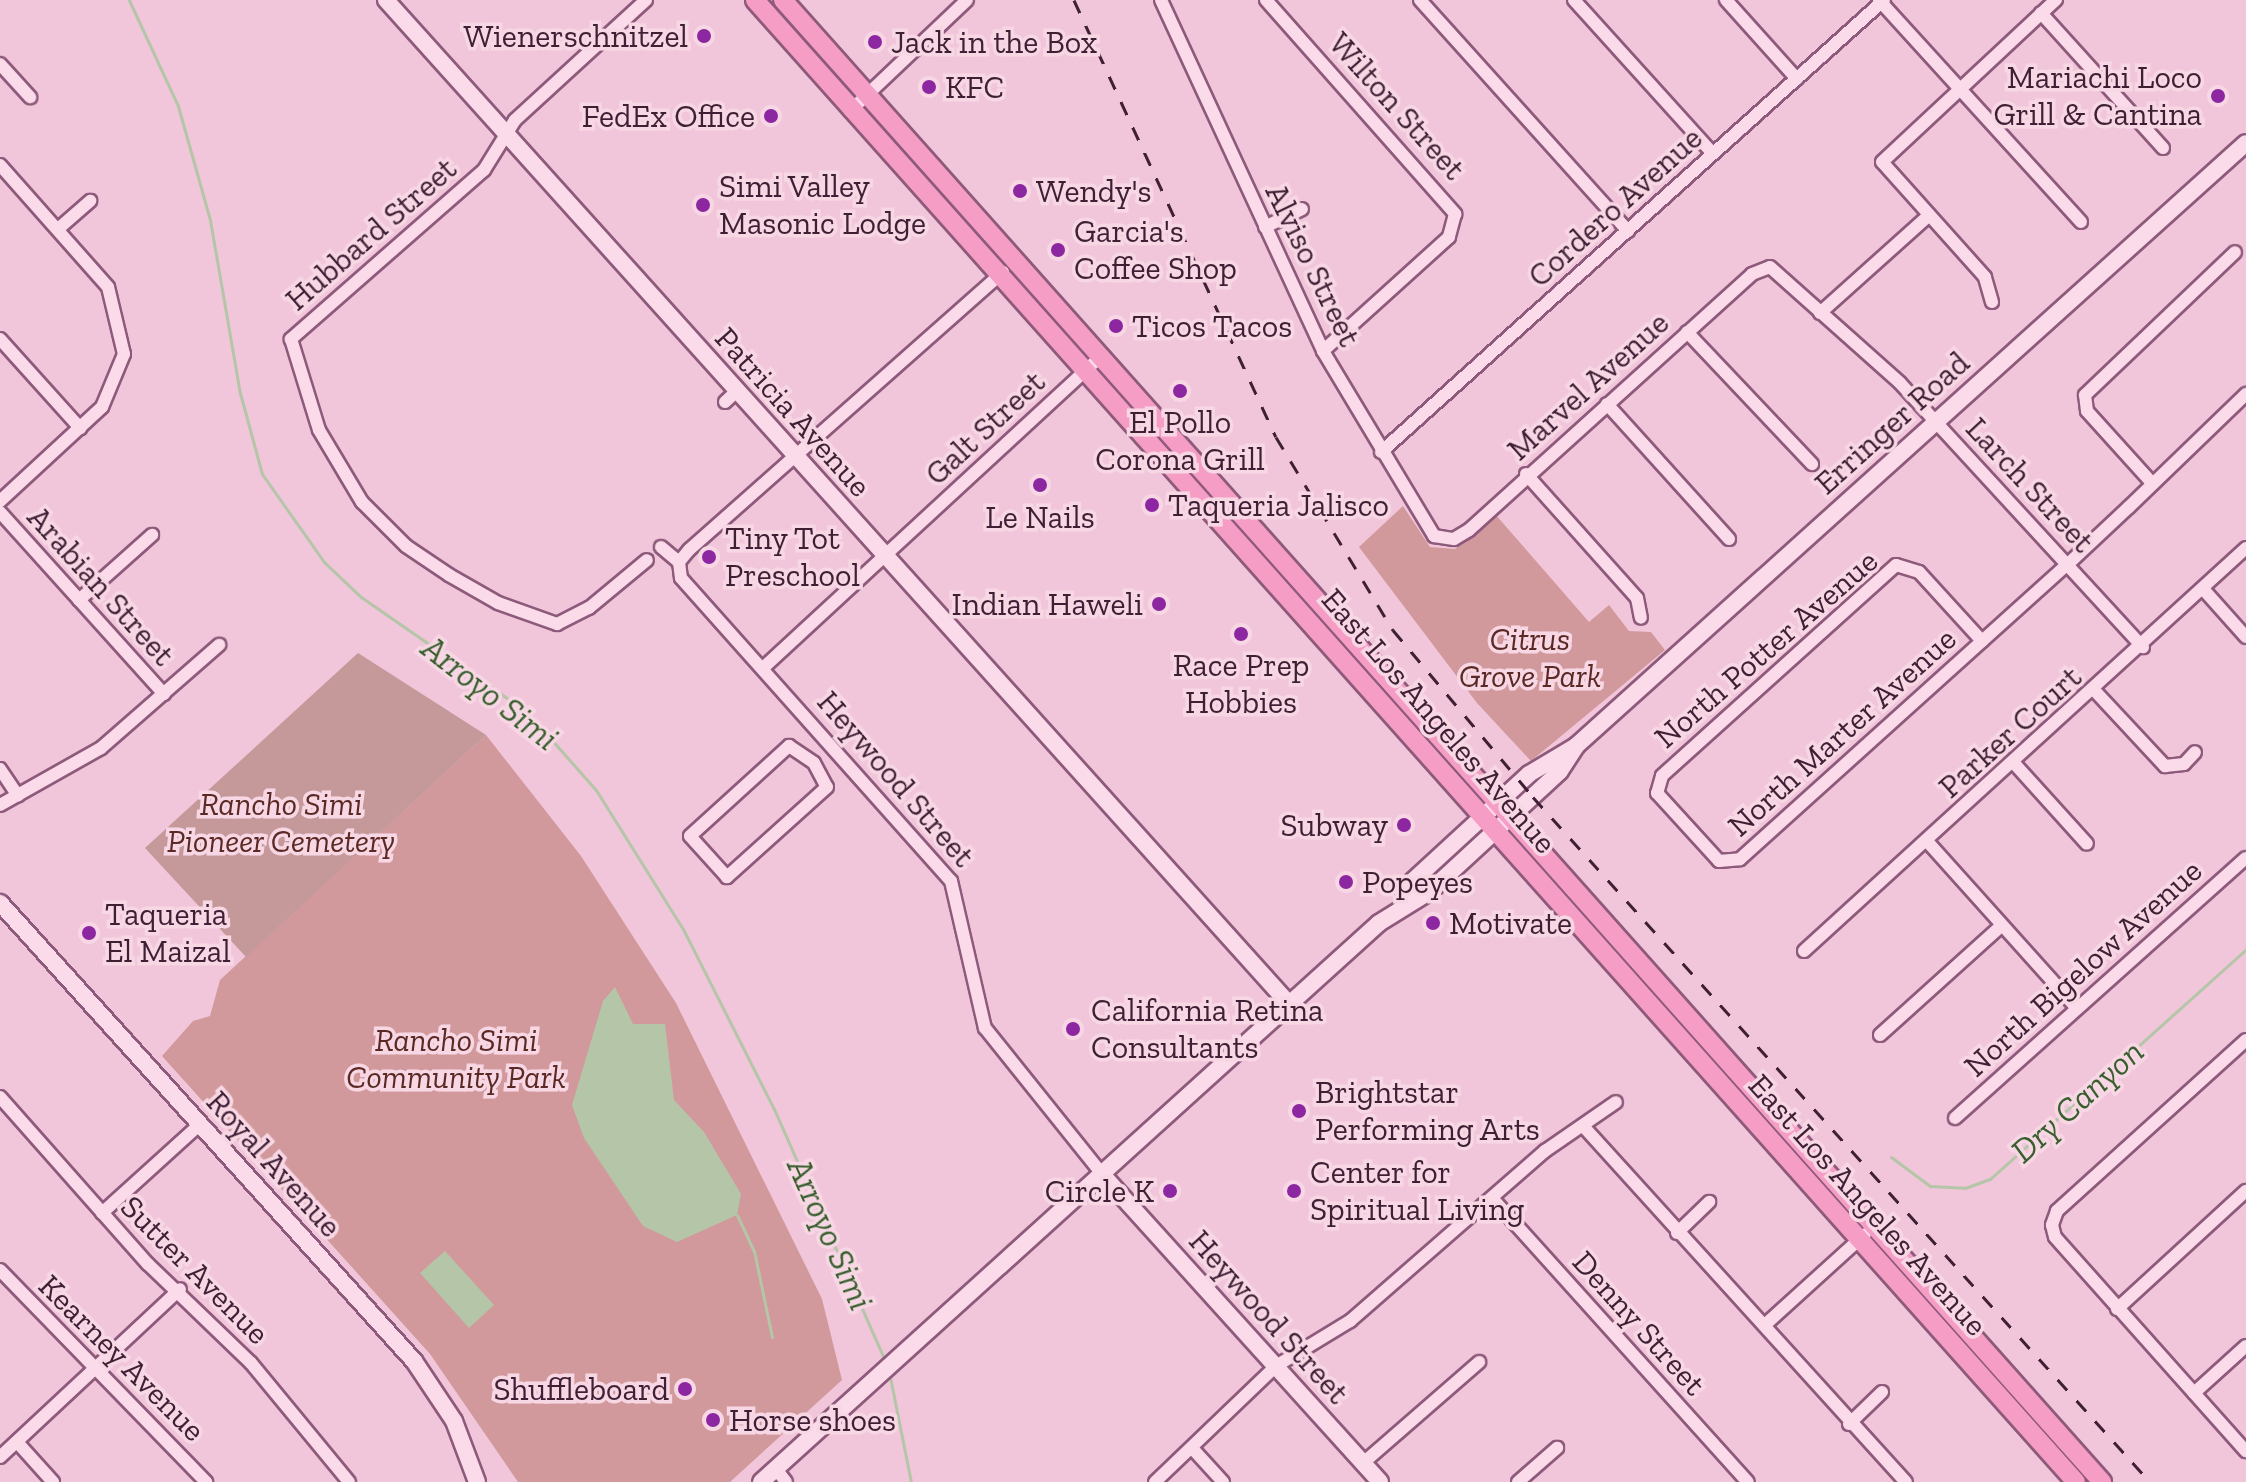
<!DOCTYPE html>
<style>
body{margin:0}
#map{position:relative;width:2246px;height:1482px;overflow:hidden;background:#f1c6da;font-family:"Zilla Slab",serif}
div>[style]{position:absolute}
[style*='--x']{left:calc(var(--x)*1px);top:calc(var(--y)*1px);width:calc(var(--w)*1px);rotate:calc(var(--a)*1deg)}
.green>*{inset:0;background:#d1999b}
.cemetery>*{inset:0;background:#c5989a}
.water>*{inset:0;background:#b5c5a8}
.stream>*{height:3px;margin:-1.5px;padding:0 1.5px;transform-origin:1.5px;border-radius:1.5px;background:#b5c5a8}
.roads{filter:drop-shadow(2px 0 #8e5a7b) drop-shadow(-2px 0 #8e5a7b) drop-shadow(0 2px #8e5a7b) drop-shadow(0 -2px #8e5a7b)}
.street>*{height:12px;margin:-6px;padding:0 6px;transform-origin:6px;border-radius:6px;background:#fbdbe9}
.secondary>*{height:16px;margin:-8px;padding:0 8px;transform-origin:8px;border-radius:8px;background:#fbdbe9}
.primary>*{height:18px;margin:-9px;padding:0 9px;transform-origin:9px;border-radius:9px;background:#f69dc6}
.rail>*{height:3px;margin-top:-1.5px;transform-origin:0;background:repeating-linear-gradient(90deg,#3e1f34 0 14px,transparent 0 28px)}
.dots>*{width:22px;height:22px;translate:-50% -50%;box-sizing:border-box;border:4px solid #f8d7e5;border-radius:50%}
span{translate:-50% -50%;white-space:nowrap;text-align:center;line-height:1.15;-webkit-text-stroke:7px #f8d7e5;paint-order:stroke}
.poi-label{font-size:32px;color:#3e1f34}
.right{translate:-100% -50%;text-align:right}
.left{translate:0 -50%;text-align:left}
.street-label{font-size:32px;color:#3e1f34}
.park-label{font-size:32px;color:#5b2924;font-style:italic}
.water-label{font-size:34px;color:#385e2d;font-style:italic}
</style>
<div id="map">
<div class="green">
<i style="clip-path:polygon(1403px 506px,1430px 547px,1455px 549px,1495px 514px,1589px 622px,1609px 605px,1629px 631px,1651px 632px,1665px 650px,1531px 761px,1477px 703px,1359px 547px)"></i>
<i style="clip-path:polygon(486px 735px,581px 856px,676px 1003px,822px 1299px,842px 1380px,730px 1482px,518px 1482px,430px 1354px,162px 1056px,193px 1021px,210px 1016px,220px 980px)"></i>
</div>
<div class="cemetery">
<i style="clip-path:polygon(358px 653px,486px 735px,246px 957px,145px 848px)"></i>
</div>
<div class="water">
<i style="clip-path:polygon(615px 987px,633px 1024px,665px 1024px,674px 1100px,704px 1132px,741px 1194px,737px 1215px,677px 1242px,643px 1226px,584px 1138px,572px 1105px,603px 1001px)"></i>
<i style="clip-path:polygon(445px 1251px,494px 1305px,469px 1328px,420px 1273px)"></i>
</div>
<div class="stream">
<i style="--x:129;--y:0;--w:117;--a:65.2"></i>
<i style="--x:178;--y:106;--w:118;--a:74.3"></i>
<i style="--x:210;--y:220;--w:176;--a:80.2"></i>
<i style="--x:240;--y:393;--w:84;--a:74.8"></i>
<i style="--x:262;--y:474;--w:108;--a:54.8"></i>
<i style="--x:324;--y:562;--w:51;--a:43.4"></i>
<i style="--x:361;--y:597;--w:202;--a:34.7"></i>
<i style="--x:527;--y:712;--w:104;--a:48.5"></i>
<i style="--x:596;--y:790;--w:164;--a:58"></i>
<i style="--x:683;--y:929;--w:202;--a:63.2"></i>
<i style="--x:774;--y:1109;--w:275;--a:66.2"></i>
<i style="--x:1891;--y:1157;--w:49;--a:36.6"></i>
<i style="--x:1930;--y:1186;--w:35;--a:3"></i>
<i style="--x:1965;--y:1188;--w:27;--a:-20"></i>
<i style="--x:1990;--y:1179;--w:344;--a:-41.9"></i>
<i style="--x:737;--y:1215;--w:40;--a:65"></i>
<i style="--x:754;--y:1251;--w:88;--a:78.2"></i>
<i style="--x:889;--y:1372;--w:112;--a:78.7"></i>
</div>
<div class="roads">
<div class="street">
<i style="--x:646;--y:0;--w:178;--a:137.5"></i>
<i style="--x:515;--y:120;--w:59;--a:121.8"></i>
<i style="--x:484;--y:170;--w:257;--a:138.8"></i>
<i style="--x:291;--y:339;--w:95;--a:72.9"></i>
<i style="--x:319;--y:430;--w:84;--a:59.2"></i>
<i style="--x:362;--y:502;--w:62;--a:45"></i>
<i style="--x:406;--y:546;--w:52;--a:34"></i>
<i style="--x:449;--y:575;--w:56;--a:29.7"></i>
<i style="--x:498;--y:603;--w:63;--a:19.6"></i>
<i style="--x:557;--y:624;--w:36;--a:-27"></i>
<i style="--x:589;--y:608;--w:75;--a:-39.6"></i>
<i style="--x:1161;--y:0;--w:387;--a:65.2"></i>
<i style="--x:1323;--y:351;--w:216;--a:59"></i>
<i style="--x:1434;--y:536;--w:20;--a:9"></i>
<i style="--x:1454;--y:539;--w:17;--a:-31"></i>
<i style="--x:1469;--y:530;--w:382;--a:-42.1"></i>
<i style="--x:1752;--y:274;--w:19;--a:-21"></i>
<i style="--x:1770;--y:267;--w:174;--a:41.7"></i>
<i style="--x:1900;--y:383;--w:359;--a:47.4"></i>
<i style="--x:1266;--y:0;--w:286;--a:48.5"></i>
<i style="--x:1455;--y:214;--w:24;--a:105"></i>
<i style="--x:1449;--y:237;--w:170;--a:137.9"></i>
<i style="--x:1420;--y:0;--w:311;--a:48"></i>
<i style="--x:1574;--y:0;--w:207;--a:47.9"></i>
<i style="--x:1726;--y:0;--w:106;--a:48.1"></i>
<i style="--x:1879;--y:0;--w:300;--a:47.7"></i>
<i style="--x:2041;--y:13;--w:182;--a:47.9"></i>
<i style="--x:0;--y:64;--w:45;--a:47.7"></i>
<i style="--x:850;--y:111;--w:161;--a:-43.5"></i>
<i style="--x:0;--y:165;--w:163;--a:48.5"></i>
<i style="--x:108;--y:287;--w:69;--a:76.6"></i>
<i style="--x:124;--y:354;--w:57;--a:112.5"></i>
<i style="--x:102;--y:407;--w:139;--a:137.3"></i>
<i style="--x:1265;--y:227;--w:41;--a:-25.9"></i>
<i style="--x:58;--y:229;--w:43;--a:-41.2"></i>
<i style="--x:1003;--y:272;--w:419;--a:138.5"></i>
<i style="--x:689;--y:550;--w:16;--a:130"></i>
<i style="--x:679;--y:562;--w:16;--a:83"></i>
<i style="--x:681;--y:578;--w:406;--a:48.3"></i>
<i style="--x:951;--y:881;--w:151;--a:77"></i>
<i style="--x:985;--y:1028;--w:186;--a:51.3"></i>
<i style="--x:1992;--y:302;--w:26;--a:-106"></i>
<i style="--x:1985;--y:277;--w:154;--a:-131.8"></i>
<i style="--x:1882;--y:162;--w:238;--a:-43"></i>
<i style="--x:1820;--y:313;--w:142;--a:-41.9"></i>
<i style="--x:1687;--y:332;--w:182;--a:46.6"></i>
<i style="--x:0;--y:339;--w:120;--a:48"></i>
<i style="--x:725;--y:402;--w:16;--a:-43"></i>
<i style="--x:1607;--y:404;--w:182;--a:47.9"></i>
<i style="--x:1381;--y:452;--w:676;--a:-41.94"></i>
<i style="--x:1526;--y:474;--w:166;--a:48.2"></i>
<i style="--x:1637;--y:598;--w:20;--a:79"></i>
<i style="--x:2152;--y:483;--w:97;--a:-132.1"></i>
<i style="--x:2087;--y:411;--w:16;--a:-97"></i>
<i style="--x:2085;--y:395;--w:207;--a:-43.6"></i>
<i style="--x:0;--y:512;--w:245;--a:48"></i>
<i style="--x:661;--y:547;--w:23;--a:40"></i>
<i style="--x:2204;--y:590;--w:63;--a:48.2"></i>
<i style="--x:79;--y:600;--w:98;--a:-41.7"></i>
<i style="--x:1982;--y:641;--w:93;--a:-132.4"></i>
<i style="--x:1919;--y:572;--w:24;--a:-163"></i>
<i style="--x:1896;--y:565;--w:315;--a:138"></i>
<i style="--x:1662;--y:776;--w:18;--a:106"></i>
<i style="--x:1657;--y:793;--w:92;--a:47.6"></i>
<i style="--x:1719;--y:861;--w:21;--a:-5"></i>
<i style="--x:1740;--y:859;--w:441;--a:-42"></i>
<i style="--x:2068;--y:564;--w:83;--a:-43.1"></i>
<i style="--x:2129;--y:507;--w:163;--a:-44"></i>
<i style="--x:763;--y:668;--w:460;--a:-42.7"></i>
<i style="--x:2095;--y:691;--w:103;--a:47"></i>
<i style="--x:2165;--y:766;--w:19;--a:-6"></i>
<i style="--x:2184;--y:764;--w:16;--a:-47"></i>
<i style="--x:789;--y:746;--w:30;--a:34"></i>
<i style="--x:814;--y:763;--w:27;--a:62"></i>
<i style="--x:827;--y:787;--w:135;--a:138"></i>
<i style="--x:727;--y:877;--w:55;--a:-132.1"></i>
<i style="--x:690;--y:836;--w:134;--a:-42.3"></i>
<i style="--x:2013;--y:762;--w:110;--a:47.9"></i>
<i style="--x:0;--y:769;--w:32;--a:56"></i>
<i style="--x:0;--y:805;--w:116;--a:-29.4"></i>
<i style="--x:101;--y:748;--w:157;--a:-41.1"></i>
<i style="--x:1926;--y:840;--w:226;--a:48.1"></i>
<i style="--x:1804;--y:951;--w:598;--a:-42.36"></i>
<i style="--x:1880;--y:1035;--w:164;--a:-42"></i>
<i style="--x:2246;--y:1040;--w:255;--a:137.9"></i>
<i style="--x:2057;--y:1211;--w:15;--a:110"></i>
<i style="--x:2052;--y:1225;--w:12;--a:76"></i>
<i style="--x:2055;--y:1237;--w:287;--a:48.3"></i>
<i style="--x:0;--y:1097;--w:223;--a:48.5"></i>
<i style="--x:148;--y:1264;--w:143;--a:43.9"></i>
<i style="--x:251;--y:1363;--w:154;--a:50.5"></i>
<i style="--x:1955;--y:1118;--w:390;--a:-41.8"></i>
<i style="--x:1584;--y:1127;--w:479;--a:47.8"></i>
<i style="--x:1492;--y:1198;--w:382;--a:48"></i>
<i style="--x:102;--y:1213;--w:132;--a:-42.2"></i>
<i style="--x:1677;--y:1233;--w:45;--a:-44.1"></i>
<i style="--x:0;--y:1270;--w:296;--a:45.8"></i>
<i style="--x:2117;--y:1309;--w:175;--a:-42.5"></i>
<i style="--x:1767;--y:1323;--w:132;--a:-42.2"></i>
<i style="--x:2194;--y:1393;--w:70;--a:-42.1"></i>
<i style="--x:1849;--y:1424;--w:46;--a:-44.1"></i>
<i style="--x:17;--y:1442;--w:54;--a:48"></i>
<i style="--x:1192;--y:1448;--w:46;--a:47.6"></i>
<i style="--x:0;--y:1457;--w:246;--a:-43"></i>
<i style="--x:1363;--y:1463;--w:154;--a:-41"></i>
<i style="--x:776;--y:1469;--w:16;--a:52"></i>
<i style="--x:1155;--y:1482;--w:168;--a:-43.8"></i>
<i style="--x:1276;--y:1366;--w:87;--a:-31.3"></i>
<i style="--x:1350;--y:1321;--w:259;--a:-41.1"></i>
<i style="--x:1545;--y:1151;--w:86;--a:-34.6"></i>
<i style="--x:1518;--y:1482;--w:52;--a:-41.1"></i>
</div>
<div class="secondary">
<i style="--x:386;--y:0;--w:1350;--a:48.03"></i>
<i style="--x:1403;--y:902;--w:12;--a:-90"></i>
<i style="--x:1403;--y:890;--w:171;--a:-42.6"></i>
<i style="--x:1529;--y:774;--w:55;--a:-30.8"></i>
<i style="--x:0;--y:903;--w:617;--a:47.89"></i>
<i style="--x:414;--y:1361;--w:72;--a:56.3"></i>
<i style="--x:454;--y:1421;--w:65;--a:69.3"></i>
<i style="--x:1101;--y:1173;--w:416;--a:47.9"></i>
<i style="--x:761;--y:1482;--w:833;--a:-42.13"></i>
<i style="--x:1379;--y:923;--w:59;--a:-31.8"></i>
<i style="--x:1429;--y:892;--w:178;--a:-42.7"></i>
<i style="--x:1560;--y:771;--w:30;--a:-57"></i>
<i style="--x:1576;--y:746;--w:901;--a:-41.99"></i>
</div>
<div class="primary">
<i style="--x:755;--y:0;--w:1985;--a:48.29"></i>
<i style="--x:783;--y:0;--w:1984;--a:48.33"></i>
</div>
</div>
<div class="rail">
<i style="--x:1074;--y:0;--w:481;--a:65.2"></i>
<i style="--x:1276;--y:437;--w:226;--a:58.8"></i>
<i style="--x:1393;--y:630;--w:218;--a:50"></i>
<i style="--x:1533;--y:797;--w:922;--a:47.99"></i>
</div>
<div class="dots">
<i style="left:704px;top:36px;background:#8d26a1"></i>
<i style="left:875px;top:42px;background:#8d26a1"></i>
<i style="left:929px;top:87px;background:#8d26a1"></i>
<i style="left:2218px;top:96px;background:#8d26a1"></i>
<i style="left:771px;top:116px;background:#8d26a1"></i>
<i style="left:1020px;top:191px;background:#8d26a1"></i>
<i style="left:703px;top:205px;background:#8d26a1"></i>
<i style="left:1058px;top:250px;background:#8d26a1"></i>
<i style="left:1116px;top:326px;background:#8d26a1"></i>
<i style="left:1180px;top:391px;background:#8d26a1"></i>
<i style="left:1040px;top:485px;background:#8d26a1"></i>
<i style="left:1152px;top:505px;background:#8d26a1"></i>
<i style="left:709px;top:557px;background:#8d26a1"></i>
<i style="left:1159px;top:604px;background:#8d26a1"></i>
<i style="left:1241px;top:634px;background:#8d26a1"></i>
<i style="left:1404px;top:825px;background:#8d26a1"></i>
<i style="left:1346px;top:882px;background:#8d26a1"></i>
<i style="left:1433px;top:923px;background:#8d26a1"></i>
<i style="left:89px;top:933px;background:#8d26a1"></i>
<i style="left:1073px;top:1029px;background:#8d26a1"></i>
<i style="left:1299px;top:1111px;background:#8d26a1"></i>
<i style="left:1170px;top:1191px;background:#8d26a1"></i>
<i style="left:1294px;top:1191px;background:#8d26a1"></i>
<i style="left:685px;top:1389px;background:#8d26a1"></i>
<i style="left:713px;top:1420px;background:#8d26a1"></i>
</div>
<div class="poi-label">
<span class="right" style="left:688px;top:36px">Wienerschnitzel</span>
<span class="left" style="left:891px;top:42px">Jack in the Box</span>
<span class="right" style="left:2202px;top:96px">Mariachi Loco<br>Grill &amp; Cantina</span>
<span class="left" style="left:945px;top:87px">KFC</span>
<span class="right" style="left:755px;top:116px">FedEx Office</span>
<span class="left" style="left:719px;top:205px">Simi Valley<br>Masonic Lodge</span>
<span class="left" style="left:1036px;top:191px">Wendy's</span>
<span class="left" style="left:1074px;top:250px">Garcia's<br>Coffee Shop</span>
<span class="left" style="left:1132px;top:326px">Ticos Tacos</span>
<span style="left:1180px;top:441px">El Pollo<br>Corona Grill</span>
<span class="left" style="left:1168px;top:505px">Taqueria Jalisco</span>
<span style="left:1040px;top:517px">Le Nails</span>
<span class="left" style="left:725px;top:557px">Tiny Tot<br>Preschool</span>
<span class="right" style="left:1143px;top:604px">Indian Haweli</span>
<span style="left:1241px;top:684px">Race Prep<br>Hobbies</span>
<span class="right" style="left:1388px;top:825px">Subway</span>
<span class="left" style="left:1362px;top:882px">Popeyes</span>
<span class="left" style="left:105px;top:933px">Taqueria<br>El Maizal</span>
<span class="left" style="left:1449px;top:923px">Motivate</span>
<span class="left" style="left:1091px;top:1029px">California Retina<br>Consultants</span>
<span class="left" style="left:1315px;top:1111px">Brightstar<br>Performing Arts</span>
<span class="left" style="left:1310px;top:1191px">Center for<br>Spiritual Living</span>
<span class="right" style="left:1154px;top:1191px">Circle K</span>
<span class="right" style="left:669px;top:1389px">Shuffleboard</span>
<span class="left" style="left:729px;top:1420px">Horse shoes</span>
</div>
<div class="street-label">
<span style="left:1397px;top:106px;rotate:48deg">Wilton Street</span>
<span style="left:1615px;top:207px;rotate:-42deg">Cordero Avenue</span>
<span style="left:371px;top:234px;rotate:-41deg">Hubbard Street</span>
<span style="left:1313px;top:265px;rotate:64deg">Alviso Street</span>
<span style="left:1588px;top:386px;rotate:-42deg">Marvel Avenue</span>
<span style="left:793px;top:412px;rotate:48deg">Patricia Avenue</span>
<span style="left:1892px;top:423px;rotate:-42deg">Erringer Road</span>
<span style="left:985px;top:428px;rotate:-43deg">Galt Street</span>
<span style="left:2030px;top:485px;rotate:47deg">Larch Street</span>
<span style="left:101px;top:586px;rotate:48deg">Arabian Street</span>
<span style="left:1766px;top:649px;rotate:-41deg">North Potter Avenue</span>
<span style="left:1439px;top:721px;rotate:49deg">East Los Angeles Avenue</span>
<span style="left:1842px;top:732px;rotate:-42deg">North Marter Avenue</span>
<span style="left:2010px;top:732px;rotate:-42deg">Parker Court</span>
<span style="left:896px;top:779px;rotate:49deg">Heywood Street</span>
<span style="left:2083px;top:968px;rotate:-42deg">North Bigelow Avenue</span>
<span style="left:274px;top:1164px;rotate:48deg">Royal Avenue</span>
<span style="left:1868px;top:1205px;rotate:48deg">East Los Angeles Avenue</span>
<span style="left:195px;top:1270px;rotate:45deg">Sutter Avenue</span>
<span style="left:1269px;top:1317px;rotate:48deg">Heywood Street</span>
<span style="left:1639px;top:1323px;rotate:48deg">Denny Street</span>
<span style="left:122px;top:1358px;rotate:45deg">Kearney Avenue</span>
</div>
<div class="park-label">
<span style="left:1530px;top:658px">Citrus<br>Grove Park</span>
<span style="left:281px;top:823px">Rancho Simi<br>Pioneer Cemetery</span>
<span style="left:456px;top:1059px">Rancho Simi<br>Community Park</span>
</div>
<div class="water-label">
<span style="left:490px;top:693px;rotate:38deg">Arroyo Simi</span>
<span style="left:2077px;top:1101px;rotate:-42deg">Dry Canyon</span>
<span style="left:830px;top:1234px;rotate:66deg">Arroyo Simi</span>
</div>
</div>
